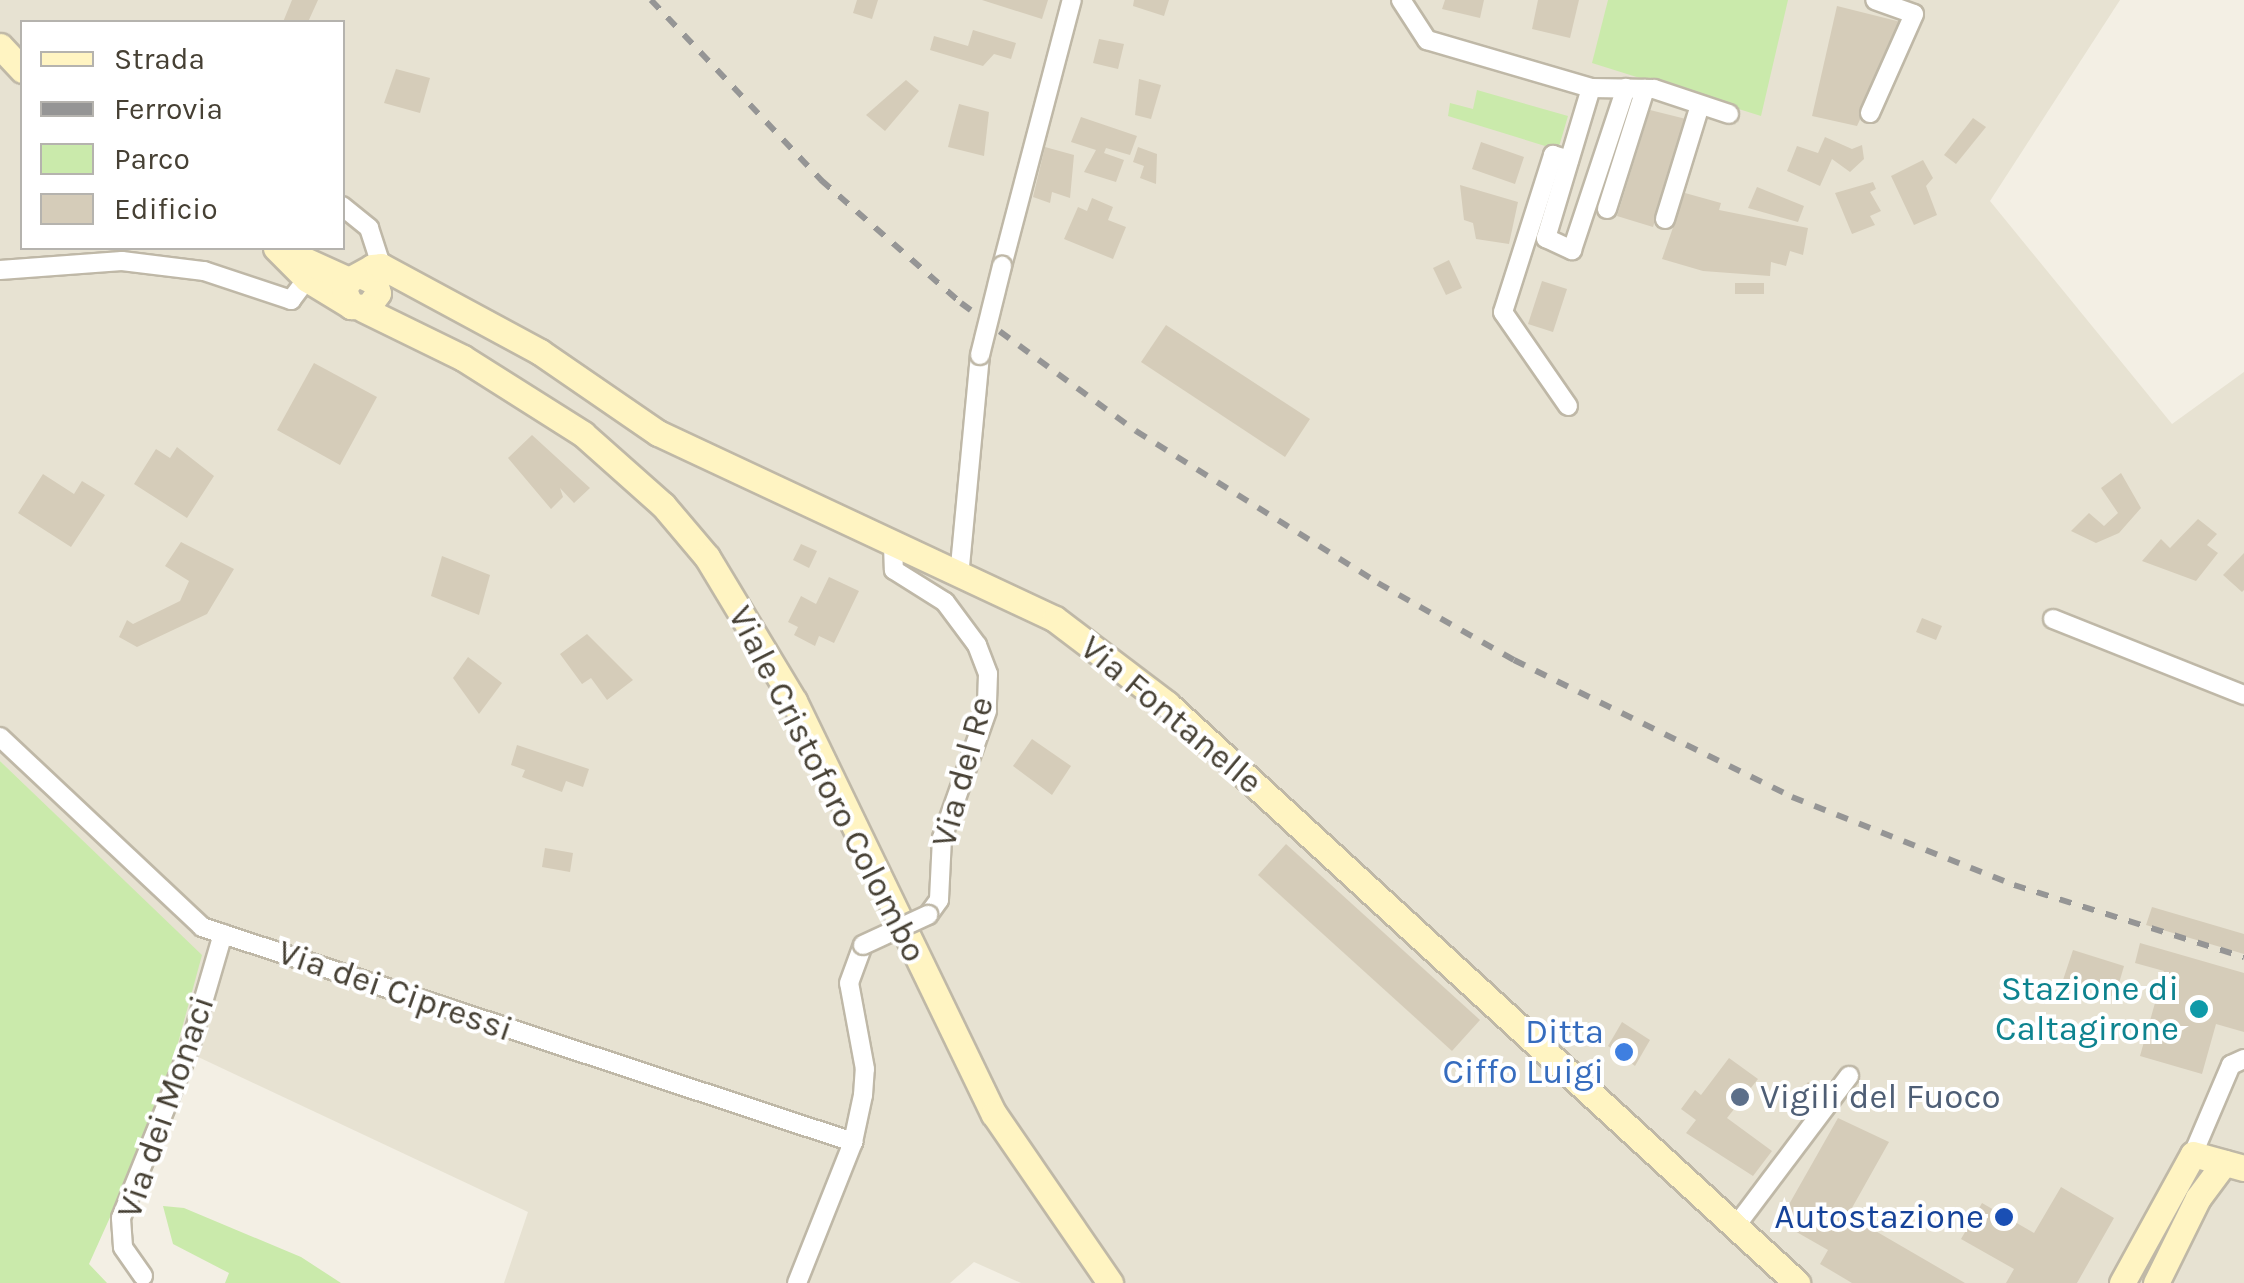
<!DOCTYPE html>
<style>
body{margin:0}
#map{position:relative;width:2244px;height:1283px;overflow:hidden;background:#f3efe4;font-family:Karla,sans-serif}
div>[style]{position:absolute}
[style*='--x']{left:calc(var(--x)*1px);top:calc(var(--y)*1px);width:calc(var(--w)*1px);rotate:calc(var(--a)*1deg)}
.residential>*{inset:0;background:#e7e2d2}
.green>*{inset:0;background:#caeaab}
.building>*{inset:0;background:#d5ccb9}
.roads{filter:drop-shadow(2px 0 #bfb8a7) drop-shadow(-2px 0 #bfb8a7) drop-shadow(0 2px #bfb8a7) drop-shadow(0 -2px #bfb8a7)}
.street>*{height:18px;margin:-9px;padding:0 9px;transform-origin:9px;border-radius:9px;background:#fff}
.secondary>*{height:25px;margin:-12.5px;padding:0 12.5px;transform-origin:12.5px;border-radius:12.5px;background:#fff4c2}
.rail>*{height:6px;margin-top:-3px;transform-origin:0;background:repeating-linear-gradient(90deg,#959595 0 12px,transparent 0 24px)}
.bridges{filter:drop-shadow(2px 0 #bfb8a7) drop-shadow(-2px 0 #bfb8a7) drop-shadow(0 2px #bfb8a7) drop-shadow(0 -2px #bfb8a7)}
.street-bridge>*{height:18px;margin:-9px;padding:0 9px;transform-origin:9px;border-radius:9px;background:#fff}
.dots>*{width:28px;height:28px;translate:-50% -50%;box-sizing:border-box;border:5px solid #fff;border-radius:50%}
span{translate:-50% -50%;white-space:nowrap;text-align:center;line-height:1.15;-webkit-text-stroke:8px #fff;paint-order:stroke}
.street-label{font-size:35px;color:#464034}
.culture-label{font-size:35px;color:#0d838f}
.right{translate:-100% -50%;text-align:right}
.shop-label{font-size:35px;color:#366cbe}
.service-label{font-size:35px;color:#4e5e75}
.left{translate:0 -50%;text-align:left}
.transit-label{font-size:35px;color:#164399}
.legend{position:absolute;left:20px;top:20px;width:325px;height:230px;box-sizing:border-box;background:#fff;border:2px solid #b5b3ae;margin:0;padding:12px 18px;list-style:none;font-size:30px;color:#464034}
.legend li{display:flex;align-items:center;gap:20px;height:50px}
.legend b{width:50px;border:2px solid #b5b3ae}
</style>
<div id="map">
<div class="residential">
<i style="clip-path:polygon(evenodd,0 0,2120px 0,1990px 201px,2172px 424px,2244px 372px,2244px 1283px,1021px 1283px,974px 1262px,950px 1283px,504px 1283px,528px 1212px,177px 1047px,201px 955px,0 761px,0 0,22px 22px,342px 22px,342px 248px,22px 248px,22px 22px)"></i>
</div>
<div class="green">
<i style="clip-path:polygon(1608px 0,1788px 0,1761px 116px,1592px 63px)"></i>
<i style="clip-path:polygon(1477px 90px,1568px 116px,1558px 150px,1448px 116px,1450px 103px,1473px 109px)"></i>
<i style="clip-path:polygon(0 761px,202px 955px,162px 1102px,89px 1264px,107px 1283px,0 1283px)"></i>
<i style="clip-path:polygon(163px 1206px,184px 1208px,301px 1257px,341px 1283px,225px 1283px,229px 1273px,173px 1244px)"></i>
</div>
<div class="building">
<i style="clip-path:polygon(292px 0,318px 0,308px 22px,283px 22px)"></i>
<i style="clip-path:polygon(857px 0,878px 0,872px 19px,853px 13px)"></i>
<i style="clip-path:polygon(982px 0,1048px 0,1042px 19px)"></i>
<i style="clip-path:polygon(1134px 0,1169px 0,1164px 16px,1133px 6px)"></i>
<i style="clip-path:polygon(1445px 0,1484px 0,1480px 18px,1442px 9px)"></i>
<i style="clip-path:polygon(1538px 0,1579px 0,1570px 38px,1532px 29px)"></i>
<i style="clip-path:polygon(1837px 6px,1905px 23px,1857px 126px,1812px 116px)"></i>
<i style="clip-path:polygon(973px 30px,1016px 43px,1011px 59px,994px 54px,983px 66px,930px 50px,934px 36px,968px 46px)"></i>
<i style="clip-path:polygon(1099px 39px,1124px 44px,1118px 69px,1093px 63px)"></i>
<i style="clip-path:polygon(396px 69px,430px 78px,420px 113px,384px 103px)"></i>
<i style="clip-path:polygon(1139px 79px,1161px 85px,1151px 119px,1135px 115px)"></i>
<i style="clip-path:polygon(906px 80px,919px 91px,885px 131px,866px 115px)"></i>
<i style="clip-path:polygon(959px 104px,989px 112px,984px 156px,948px 147px)"></i>
<i style="clip-path:polygon(1650px 110px,1686px 119px,1653px 227px,1617px 216px)"></i>
<i style="clip-path:polygon(1081px 117px,1137px 136px,1130px 155px,1106px 148px,1104px 153px,1124px 160px,1116px 182px,1084px 172px,1096px 150px,1071px 142px)"></i>
<i style="clip-path:polygon(1973px 118px,1986px 127px,1956px 164px,1944px 155px)"></i>
<i style="clip-path:polygon(1825px 137px,1852px 149px,1862px 145px,1864px 159px,1850px 172px,1832px 159px,1820px 186px,1787px 171px,1797px 146px,1818px 153px)"></i>
<i style="clip-path:polygon(1481px 142px,1524px 157px,1515px 184px,1472px 169px)"></i>
<i style="clip-path:polygon(1045px 147px,1074px 155px,1070px 198px,1052px 192px,1050px 203px,1033px 197px)"></i>
<i style="clip-path:polygon(1138px 147px,1157px 154px,1156px 184px,1140px 178px,1144px 166px,1133px 162px)"></i>
<i style="clip-path:polygon(1923px 160px,1933px 178px,1926px 186px,1937px 215px,1914px 225px,1891px 176px)"></i>
<i style="clip-path:polygon(1873px 182px,1876px 189px,1870px 192px,1881px 211px,1870px 216px,1875px 225px,1852px 234px,1835px 193px)"></i>
<i style="clip-path:polygon(1460px 185px,1518px 202px,1509px 244px,1476px 239px,1473px 223px,1464px 220px)"></i>
<i style="clip-path:polygon(1757px 187px,1804px 206px,1798px 222px,1748px 208px)"></i>
<i style="clip-path:polygon(1685px 193px,1721px 203px,1719px 210px,1808px 228px,1803px 255px,1790px 251px,1786px 266px,1771px 262px,1770px 276px,1703px 271px,1662px 259px)"></i>
<i style="clip-path:polygon(1092px 198px,1113px 207px,1108px 220px,1126px 227px,1113px 259px,1064px 239px,1078px 207px,1087px 211px)"></i>
<i style="clip-path:polygon(1449px 260px,1462px 288px,1446px 295px,1433px 268px)"></i>
<i style="clip-path:polygon(1542px 281px,1567px 289px,1553px 332px,1528px 324px)"></i>
<i style="clip-path:polygon(1735px 283px,1764px 283px,1764px 294px,1735px 294px)"></i>
<i style="clip-path:polygon(1166px 325px,1310px 419px,1285px 457px,1141px 362px)"></i>
<i style="clip-path:polygon(314px 363px,377px 397px,340px 465px,277px 430px)"></i>
<i style="clip-path:polygon(532px 435px,590px 488px,574px 503px,560px 488px,563px 497px,551px 509px,508px 458px)"></i>
<i style="clip-path:polygon(177px 447px,214px 476px,187px 518px,134px 484px,156px 449px,170px 458px)"></i>
<i style="clip-path:polygon(2121px 473px,2141px 508px,2119px 533px,2096px 543px,2071px 531px,2089px 513px,2104px 526px,2118px 513px,2101px 488px)"></i>
<i style="clip-path:polygon(43px 474px,74px 494px,82px 481px,105px 495px,71px 547px,18px 513px)"></i>
<i style="clip-path:polygon(2198px 519px,2217px 534px,2207px 545px,2218px 553px,2196px 581px,2142px 561px,2161px 539px,2170px 548px)"></i>
<i style="clip-path:polygon(181px 542px,234px 569px,207px 614px,137px 647px,119px 637px,127px 620px,133px 624px,180px 601px,189px 581px,165px 566px)"></i>
<i style="clip-path:polygon(801px 544px,817px 551px,809px 568px,793px 560px)"></i>
<i style="clip-path:polygon(2244px 553px,2244px 590px,2242px 592px,2223px 575px)"></i>
<i style="clip-path:polygon(442px 556px,490px 575px,479px 615px,431px 596px)"></i>
<i style="clip-path:polygon(829px 577px,859px 591px,834px 643px,819px 636px,815px 646px,794px 635px,798px 627px,788px 622px,801px 596px,816px 604px)"></i>
<i style="clip-path:polygon(1922px 618px,1942px 626px,1936px 640px,1916px 632px)"></i>
<i style="clip-path:polygon(587px 634px,633px 680px,607px 700px,591px 678px,582px 684px,560px 654px)"></i>
<i style="clip-path:polygon(468px 657px,502px 683px,479px 714px,453px 678px)"></i>
<i style="clip-path:polygon(1032px 739px,1071px 766px,1052px 795px,1013px 766px)"></i>
<i style="clip-path:polygon(517px 745px,589px 769px,583px 787px,566px 781px,562px 792px,522px 777px,525px 770px,511px 765px)"></i>
<i style="clip-path:polygon(1286px 844px,1480px 1020px,1452px 1051px,1258px 875px)"></i>
<i style="clip-path:polygon(545px 848px,573px 853px,570px 872px,542px 867px)"></i>
<i style="clip-path:polygon(2152px 907px,2244px 934px,2244px 954px,2146px 925px)"></i>
<i style="clip-path:polygon(2140px 943px,2244px 973px,2244px 1032px,2216px 1024px,2202px 1074px,2140px 1056px,2164px 971px,2135px 963px)"></i>
<i style="clip-path:polygon(2073px 950px,2124px 966px,2115px 997px,2063px 980px)"></i>
<i style="clip-path:polygon(1622px 1022px,1650px 1040px,1635px 1066px,1608px 1046px)"></i>
<i style="clip-path:polygon(1729px 1058px,1758px 1079px,1727px 1118px,1772px 1151px,1753px 1176px,1686px 1133px,1696px 1120px,1681px 1109px,1695px 1090px,1701px 1095px)"></i>
<i style="clip-path:polygon(1808px 1082px,1815px 1087px,1796px 1112px,1789px 1107px)"></i>
<i style="clip-path:polygon(1838px 1118px,1889px 1142px,1848px 1215px,1965px 1283px,1852px 1283px,1820px 1264px,1828px 1250px,1779px 1222px)"></i>
<i style="clip-path:polygon(2061px 1187px,2114px 1218px,2077px 1283px,2006px 1283px,2014px 1269px,1961px 1239px,1982px 1203px,2034px 1233px)"></i>
</div>
<div class="roads">
<div class="street">
<i style="--x:1401;--y:0;--w:48;--a:57"></i>
<i style="--x:1427;--y:40;--w:171;--a:16.3"></i>
<i style="--x:1591;--y:88;--w:63;--a:0.9"></i>
<i style="--x:1654;--y:89;--w:79;--a:18.4"></i>
<i style="--x:1591;--y:88;--w:157;--a:106.7"></i>
<i style="--x:1546;--y:238;--w:29;--a:25"></i>
<i style="--x:1572;--y:250;--w:171;--a:-71.6"></i>
<i style="--x:1870;--y:113;--w:108;--a:-66"></i>
<i style="--x:1914;--y:14;--w:41;--a:-160.3"></i>
<i style="--x:342;--y:206;--w:35;--a:39"></i>
<i style="--x:369;--y:228;--w:40;--a:72"></i>
<i style="--x:1607;--y:209;--w:126;--a:-72.4"></i>
<i style="--x:1665;--y:219;--w:119;--a:-72.9"></i>
<i style="--x:1002;--y:266;--w:275;--a:-75.3"></i>
<i style="--x:0;--y:270;--w:122;--a:-4.2"></i>
<i style="--x:122;--y:261;--w:83;--a:7"></i>
<i style="--x:204;--y:271;--w:92;--a:18.4"></i>
<i style="--x:291;--y:300;--w:26;--a:-53"></i>
<i style="--x:1568;--y:406;--w:114;--a:-124.7"></i>
<i style="--x:1503;--y:312;--w:165;--a:-72.3"></i>
<i style="--x:1553;--y:155;--w:17;--a:17"></i>
<i style="--x:893;--y:545;--w:25;--a:88"></i>
<i style="--x:894;--y:570;--w:60;--a:32.1"></i>
<i style="--x:945;--y:602;--w:54;--a:53.3"></i>
<i style="--x:977;--y:645;--w:31;--a:69"></i>
<i style="--x:988;--y:674;--w:37;--a:92"></i>
<i style="--x:987;--y:711;--w:135;--a:109.5"></i>
<i style="--x:942;--y:838;--w:62;--a:92.8"></i>
<i style="--x:939;--y:900;--w:19;--a:126"></i>
<i style="--x:959;--y:577;--w:223;--a:-84.6"></i>
<i style="--x:2053;--y:619;--w:206;--a:21.7"></i>
<i style="--x:0;--y:737;--w:277;--a:43.2"></i>
<i style="--x:202;--y:927;--w:686;--a:18.28"></i>
<i style="--x:2193;--y:1154;--w:97;--a:-66.9"></i>
<i style="--x:2231;--y:1065;--w:14;--a:-25"></i>
<i style="--x:1736;--y:1226;--w:188;--a:-53"></i>
<i style="--x:143;--y:1276;--w:35;--a:-125"></i>
<i style="--x:123;--y:1247;--w:29;--a:-94"></i>
<i style="--x:121;--y:1218;--w:181;--a:-68"></i>
<i style="--x:189;--y:1050;--w:121;--a:-73.7"></i>
<i style="--x:797;--y:1283;--w:152;--a:-68.3"></i>
<i style="--x:853;--y:1142;--w:48;--a:-78"></i>
<i style="--x:863;--y:1095;--w:26;--a:-86"></i>
<i style="--x:865;--y:1069;--w:87;--a:-100.5"></i>
<i style="--x:849;--y:983;--w:40;--a:-69.8"></i>
</div>
<div class="secondary">
<i style="--x:0;--y:46;--w:33;--a:47"></i>
<i style="--x:276;--y:248;--w:44;--a:45"></i>
<i style="--x:307;--y:279;--w:52;--a:31.5"></i>
<i style="--x:289;--y:253;--w:66;--a:24.2"></i>
<i style="--x:360;--y:275;--w:17;--a:25"></i>
<i style="--x:375;--y:282;--w:11;--a:75"></i>
<i style="--x:378;--y:293;--w:17;--a:126"></i>
<i style="--x:368;--y:307;--w:17;--a:-177"></i>
<i style="--x:351;--y:306;--w:17;--a:-114"></i>
<i style="--x:344;--y:290;--w:11;--a:-63"></i>
<i style="--x:349;--y:280;--w:26;--a:-29"></i>
<i style="--x:372;--y:267;--w:9;--a:-6"></i>
<i style="--x:381;--y:266;--w:181;--a:28.4"></i>
<i style="--x:540;--y:352;--w:143;--a:34.5"></i>
<i style="--x:658;--y:433;--w:438;--a:25.1"></i>
<i style="--x:1055;--y:619;--w:141;--a:37.2"></i>
<i style="--x:1167;--y:704;--w:856;--a:42.58"></i>
<i style="--x:363;--y:309;--w:111;--a:26.1"></i>
<i style="--x:463;--y:358;--w:142;--a:32.3"></i>
<i style="--x:583;--y:434;--w:107;--a:41.6"></i>
<i style="--x:663;--y:505;--w:68;--a:49.8"></i>
<i style="--x:707;--y:557;--w:168;--a:58.9"></i>
<i style="--x:794;--y:701;--w:459;--a:64.2"></i>
<i style="--x:994;--y:1114;--w:205;--a:55.5"></i>
<i style="--x:2122;--y:1283;--w:147;--a:-61.2"></i>
<i style="--x:2193;--y:1154;--w:53;--a:15.4"></i>
<i style="--x:2156;--y:1283;--w:95;--a:-63.7"></i>
<i style="--x:2198;--y:1198;--w:44;--a:-53.4"></i>
</div>
</div>
<div class="rail">
<i style="--x:651;--y:0;--w:248;--a:46.6"></i>
<i style="--x:821;--y:180;--w:186;--a:41.3"></i>
<i style="--x:961;--y:303;--w:217;--a:36.2"></i>
<i style="--x:1136;--y:431;--w:286;--a:32.1"></i>
<i style="--x:1378;--y:583;--w:156;--a:29.5"></i>
<i style="--x:1514;--y:660;--w:310;--a:26.2"></i>
<i style="--x:1792;--y:797;--w:239;--a:21.6"></i>
<i style="--x:2014;--y:885;--w:241;--a:17.4"></i>
</div>
<div class="bridges">
<div class="street-bridge">
<i style="--x:980;--y:355;--w:92;--a:-76.1"></i>
<i style="--x:863;--y:945;--w:72;--a:-24.8"></i>
</div>
</div>
<div class="dots">
<i style="left:2199px;top:1009px;background:#0f9aa8"></i>
<i style="left:1624px;top:1052px;background:#3f7fe0"></i>
<i style="left:1740px;top:1097px;background:#5c6f8a"></i>
<i style="left:2004px;top:1217px;background:#1a4fb4"></i>
</div>
<div class="street-label">
<span style="left:1171px;top:715px;rotate:40deg">Via Fontanelle</span>
<span style="left:963px;top:772px;rotate:-75deg">Via del Re</span>
<span style="left:827px;top:784px;rotate:63deg">Viale Cristoforo Colombo</span>
<span style="left:395px;top:991px;rotate:19deg">Via dei Cipressi</span>
<span style="left:166px;top:1107px;rotate:-71deg">Via dei Monaci</span>
</div>
<div class="culture-label">
<span class="right" style="left:2179px;top:1009px">Stazione di<br>Caltagirone</span>
</div>
<div class="shop-label">
<span class="right" style="left:1604px;top:1052px">Ditta<br>Ciffo Luigi</span>
</div>
<div class="service-label">
<span class="left" style="left:1760px;top:1097px">Vigili del Fuoco</span>
</div>
<div class="transit-label">
<span class="right" style="left:1984px;top:1217px">Autostazione</span>
</div>
<ul class="legend">
<li><b style="height:12px;background:#fff4c2"></b>Strada</li>
<li><b style="height:12px;background:#959595"></b>Ferrovia</li>
<li><b style="height:28px;background:#caeaab"></b>Parco</li>
<li><b style="height:28px;background:#d5ccb9"></b>Edificio</li>
</ul>
</div>
